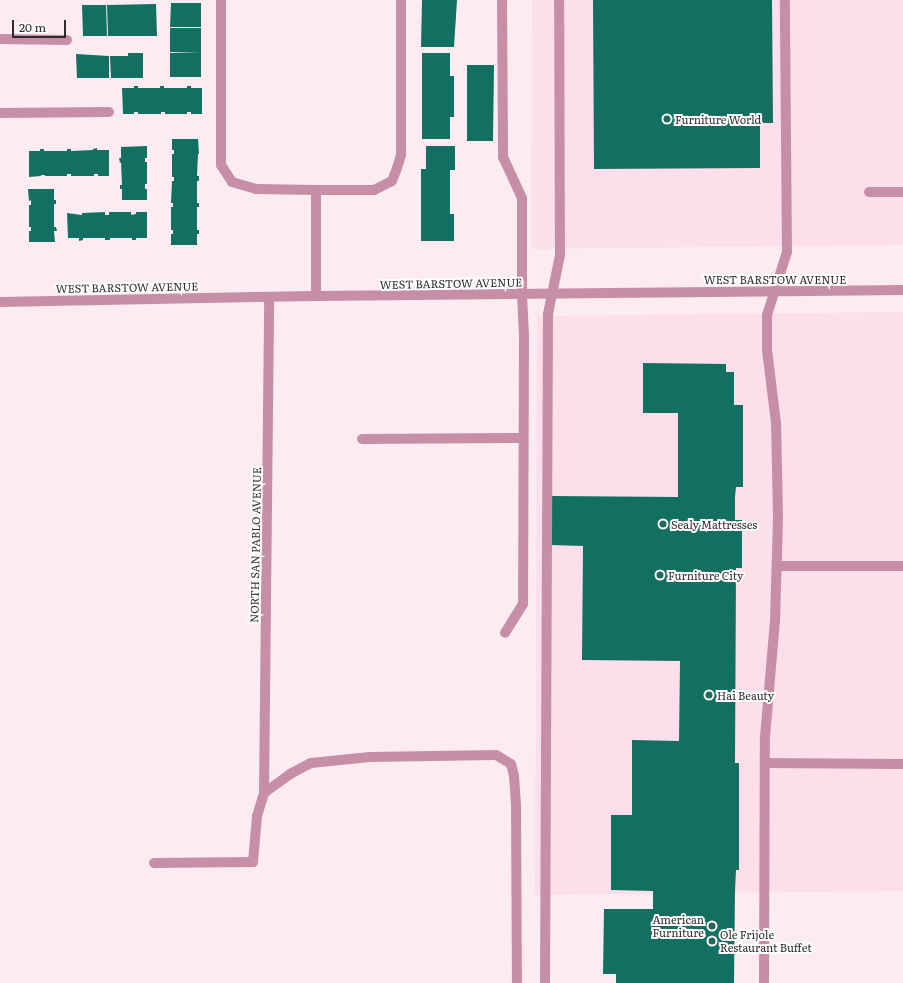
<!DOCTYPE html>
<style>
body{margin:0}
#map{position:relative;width:903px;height:983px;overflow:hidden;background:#fcecf2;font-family:Literata,serif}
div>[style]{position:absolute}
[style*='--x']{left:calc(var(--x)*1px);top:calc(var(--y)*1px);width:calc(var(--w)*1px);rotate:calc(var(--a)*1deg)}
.built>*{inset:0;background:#fcdfeb}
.building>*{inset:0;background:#126f61}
.service>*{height:10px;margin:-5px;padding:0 5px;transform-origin:5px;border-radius:5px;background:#c78fa7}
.minor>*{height:10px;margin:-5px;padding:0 5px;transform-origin:5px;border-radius:5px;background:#c78fa7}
.tertiary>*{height:10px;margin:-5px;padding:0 5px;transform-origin:5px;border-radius:5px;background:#c78fa7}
.dots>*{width:11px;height:11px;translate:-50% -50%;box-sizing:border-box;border:2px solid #fefefe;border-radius:50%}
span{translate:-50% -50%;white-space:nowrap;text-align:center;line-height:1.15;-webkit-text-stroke:4px #fefefe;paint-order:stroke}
.poi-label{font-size:11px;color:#312a2d}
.left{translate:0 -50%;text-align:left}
.right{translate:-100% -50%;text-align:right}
.street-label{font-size:11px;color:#312a2d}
.scale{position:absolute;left:12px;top:20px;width:54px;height:18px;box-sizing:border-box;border:2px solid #312a2d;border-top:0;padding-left:5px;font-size:12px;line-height:14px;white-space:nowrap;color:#312a2d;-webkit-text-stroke:3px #fefefe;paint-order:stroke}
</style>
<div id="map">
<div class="built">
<i style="clip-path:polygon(532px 0,903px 0,903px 245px,531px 249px)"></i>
<i style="clip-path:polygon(903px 312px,903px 891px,535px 895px,537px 316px)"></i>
</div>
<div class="building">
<i style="clip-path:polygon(422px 0,457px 0,454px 47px,421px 47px)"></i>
<i style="clip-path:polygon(593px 0,772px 0,773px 123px,760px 123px,760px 168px,594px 169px)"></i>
<i style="clip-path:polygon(171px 3px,201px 3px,201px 27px,170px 27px)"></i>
<i style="clip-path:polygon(156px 4px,157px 36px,108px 36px,107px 5px)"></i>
<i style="clip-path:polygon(82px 5px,106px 5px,107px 36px,83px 36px)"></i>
<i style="clip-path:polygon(170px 28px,201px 28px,201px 52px,170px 52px)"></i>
<i style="clip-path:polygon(201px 52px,201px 77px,170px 77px,170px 53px)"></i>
<i style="clip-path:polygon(128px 53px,143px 53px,143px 78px,111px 78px,110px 56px,128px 56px)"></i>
<i style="clip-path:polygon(422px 53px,450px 53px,450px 76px,454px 76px,454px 117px,450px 117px,450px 139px,422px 139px)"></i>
<i style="clip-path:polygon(76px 54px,109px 56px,109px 78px,77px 78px)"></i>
<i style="clip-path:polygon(467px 65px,494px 65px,493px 141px,467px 141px)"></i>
<i style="clip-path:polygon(134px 86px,138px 86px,138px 88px,160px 88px,160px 86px,164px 86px,164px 88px,187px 88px,187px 86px,191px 86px,191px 88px,202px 88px,202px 114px,191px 114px,191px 112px,187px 112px,187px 114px,165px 114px,165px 112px,161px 112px,161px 114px,138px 114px,138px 112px,134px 112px,134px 114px,123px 114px,122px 88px,134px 88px)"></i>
<i style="clip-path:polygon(172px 139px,198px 139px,199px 154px,198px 154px,197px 176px,199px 176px,199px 181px,197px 181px,197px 203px,199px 203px,199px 207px,197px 207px,197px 230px,199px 230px,199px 234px,197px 234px,197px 245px,171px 245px,171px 234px,173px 234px,173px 230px,171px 230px,171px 207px,173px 207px,173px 203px,171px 203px,172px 181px,174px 181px,174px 177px,172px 177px,172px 154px,174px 154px,174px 150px,172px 150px)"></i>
<i style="clip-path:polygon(147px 146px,147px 158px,145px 158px,145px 162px,147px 162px,147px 184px,145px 184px,145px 189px,147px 189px,147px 200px,122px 200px,122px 189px,120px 189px,120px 185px,122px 185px,121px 162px,120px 163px,119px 158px,121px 158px,121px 147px)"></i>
<i style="clip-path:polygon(426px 146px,455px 146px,455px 170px,450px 170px,450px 214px,454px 214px,454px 241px,421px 241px,421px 169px,426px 169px)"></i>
<i style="clip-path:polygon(97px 148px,97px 150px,109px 150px,109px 176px,98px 176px,98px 174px,94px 174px,94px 176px,71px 176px,71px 174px,67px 174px,67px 176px,45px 176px,45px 175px,41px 175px,41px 176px,29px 177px,29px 151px,40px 151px,40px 149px,44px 149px,44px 151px,67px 151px,67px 149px,71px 149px,71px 151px,93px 150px,93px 149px)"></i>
<i style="clip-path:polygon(28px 189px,54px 189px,54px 200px,56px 200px,56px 204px,54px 204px,54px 227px,56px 227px,57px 231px,54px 231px,55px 242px,29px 242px,29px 231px,31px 231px,31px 227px,29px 227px,29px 205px,31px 205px,31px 200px,29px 201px)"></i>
<i style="clip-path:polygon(105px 212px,105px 215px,109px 215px,109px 212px,131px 212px,131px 215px,136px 214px,136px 212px,147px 212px,147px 238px,136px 238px,136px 240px,132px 240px,132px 238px,110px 238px,110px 240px,105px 240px,105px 238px,83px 238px,83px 240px,79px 241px,79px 238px,68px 238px,67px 213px,82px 215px,82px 213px)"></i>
<i style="clip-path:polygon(643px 363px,726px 364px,726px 372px,734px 372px,734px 405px,743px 405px,743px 487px,736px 487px,735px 497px,735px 520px,742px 520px,742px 568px,736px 568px,735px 763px,739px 763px,739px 870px,736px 870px,735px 891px,734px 983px,616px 983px,616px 974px,603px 974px,604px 909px,653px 909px,653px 891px,611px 890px,611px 815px,632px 815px,632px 740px,679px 741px,680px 661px,582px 660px,583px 546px,552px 545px,552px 496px,678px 497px,678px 413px,643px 413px)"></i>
</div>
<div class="service">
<i style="--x:221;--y:0;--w:165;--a:90"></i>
<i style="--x:221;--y:165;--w:20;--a:57"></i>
<i style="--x:232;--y:182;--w:25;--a:16"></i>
<i style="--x:256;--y:189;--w:60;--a:1"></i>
<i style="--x:316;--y:190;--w:58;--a:0"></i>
<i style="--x:374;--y:190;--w:20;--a:-27"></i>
<i style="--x:392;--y:181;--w:14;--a:-69"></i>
<i style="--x:397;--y:168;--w:14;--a:-73"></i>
<i style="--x:401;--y:155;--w:155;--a:-90"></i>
<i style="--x:502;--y:0;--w:157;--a:89.6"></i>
<i style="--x:503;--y:157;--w:45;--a:65.1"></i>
<i style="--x:522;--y:198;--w:96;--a:90"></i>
<i style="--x:522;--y:294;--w:43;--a:87.3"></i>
<i style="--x:524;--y:337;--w:267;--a:90.2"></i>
<i style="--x:523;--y:604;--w:34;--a:122"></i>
<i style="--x:0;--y:39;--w:67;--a:0.9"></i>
<i style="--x:0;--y:113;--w:109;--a:-0.5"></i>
<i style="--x:316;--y:190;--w:106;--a:90"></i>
<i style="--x:869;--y:192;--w:34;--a:0"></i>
<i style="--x:362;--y:439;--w:161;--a:-0.4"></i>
<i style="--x:778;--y:566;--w:125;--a:0"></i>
<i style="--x:765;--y:763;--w:138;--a:0.4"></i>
<i style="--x:545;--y:983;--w:669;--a:-89.74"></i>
<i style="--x:548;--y:314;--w:60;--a:-78.5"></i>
<i style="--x:560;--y:255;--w:255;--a:-90.2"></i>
<i style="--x:764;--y:983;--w:246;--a:-89.8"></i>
<i style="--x:765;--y:737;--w:117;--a:-85.1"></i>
<i style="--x:775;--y:620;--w:103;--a:-88.3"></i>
<i style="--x:778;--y:517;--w:94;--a:-91.2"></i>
<i style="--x:776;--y:423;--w:74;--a:-97"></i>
<i style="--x:767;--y:350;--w:35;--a:-90"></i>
<i style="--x:767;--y:315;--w:66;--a:-72.4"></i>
<i style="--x:787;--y:252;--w:252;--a:-90.5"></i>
</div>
<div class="minor">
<i style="--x:264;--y:793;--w:496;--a:-89.4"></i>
<i style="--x:154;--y:863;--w:99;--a:-0.6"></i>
<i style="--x:253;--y:862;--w:46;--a:-85"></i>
<i style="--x:257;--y:816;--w:24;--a:-73"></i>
<i style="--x:264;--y:793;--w:32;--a:-36"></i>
<i style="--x:290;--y:774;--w:24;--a:-28"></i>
<i style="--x:311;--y:763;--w:59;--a:-5.8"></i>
<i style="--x:370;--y:757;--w:126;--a:-0.9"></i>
<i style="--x:496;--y:755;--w:17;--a:31"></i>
<i style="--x:511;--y:764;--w:12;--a:76"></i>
<i style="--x:514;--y:776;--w:30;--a:86"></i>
<i style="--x:516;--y:806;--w:177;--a:89.7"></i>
</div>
<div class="tertiary">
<i style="--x:0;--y:302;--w:316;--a:-1.1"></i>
<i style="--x:316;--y:296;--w:587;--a:-0.59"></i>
</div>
<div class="dots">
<i style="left:667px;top:119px;background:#22685b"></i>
<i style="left:663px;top:524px;background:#22685b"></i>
<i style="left:660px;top:575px;background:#22685b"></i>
<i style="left:709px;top:695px;background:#22685b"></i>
<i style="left:712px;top:926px;background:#22685b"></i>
<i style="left:712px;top:941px;background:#22685b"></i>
</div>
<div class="poi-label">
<span class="left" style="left:675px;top:119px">Furniture World</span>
<span class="left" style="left:671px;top:524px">Sealy Mattresses</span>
<span class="left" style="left:668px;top:575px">Furniture City</span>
<span class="left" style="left:717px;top:695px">Hai Beauty</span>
<span class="right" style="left:704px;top:926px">American<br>Furniture</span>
<span class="left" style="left:720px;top:941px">Ole Frijole<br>Restaurant Buffet</span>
</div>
<div class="street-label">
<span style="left:775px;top:279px">WEST BARSTOW AVENUE</span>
<span style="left:451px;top:283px;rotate:-1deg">WEST BARSTOW AVENUE</span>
<span style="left:127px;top:287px;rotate:-1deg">WEST BARSTOW AVENUE</span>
<span style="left:255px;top:545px;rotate:-89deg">NORTH SAN PABLO AVENUE</span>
</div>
<div class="scale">20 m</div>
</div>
